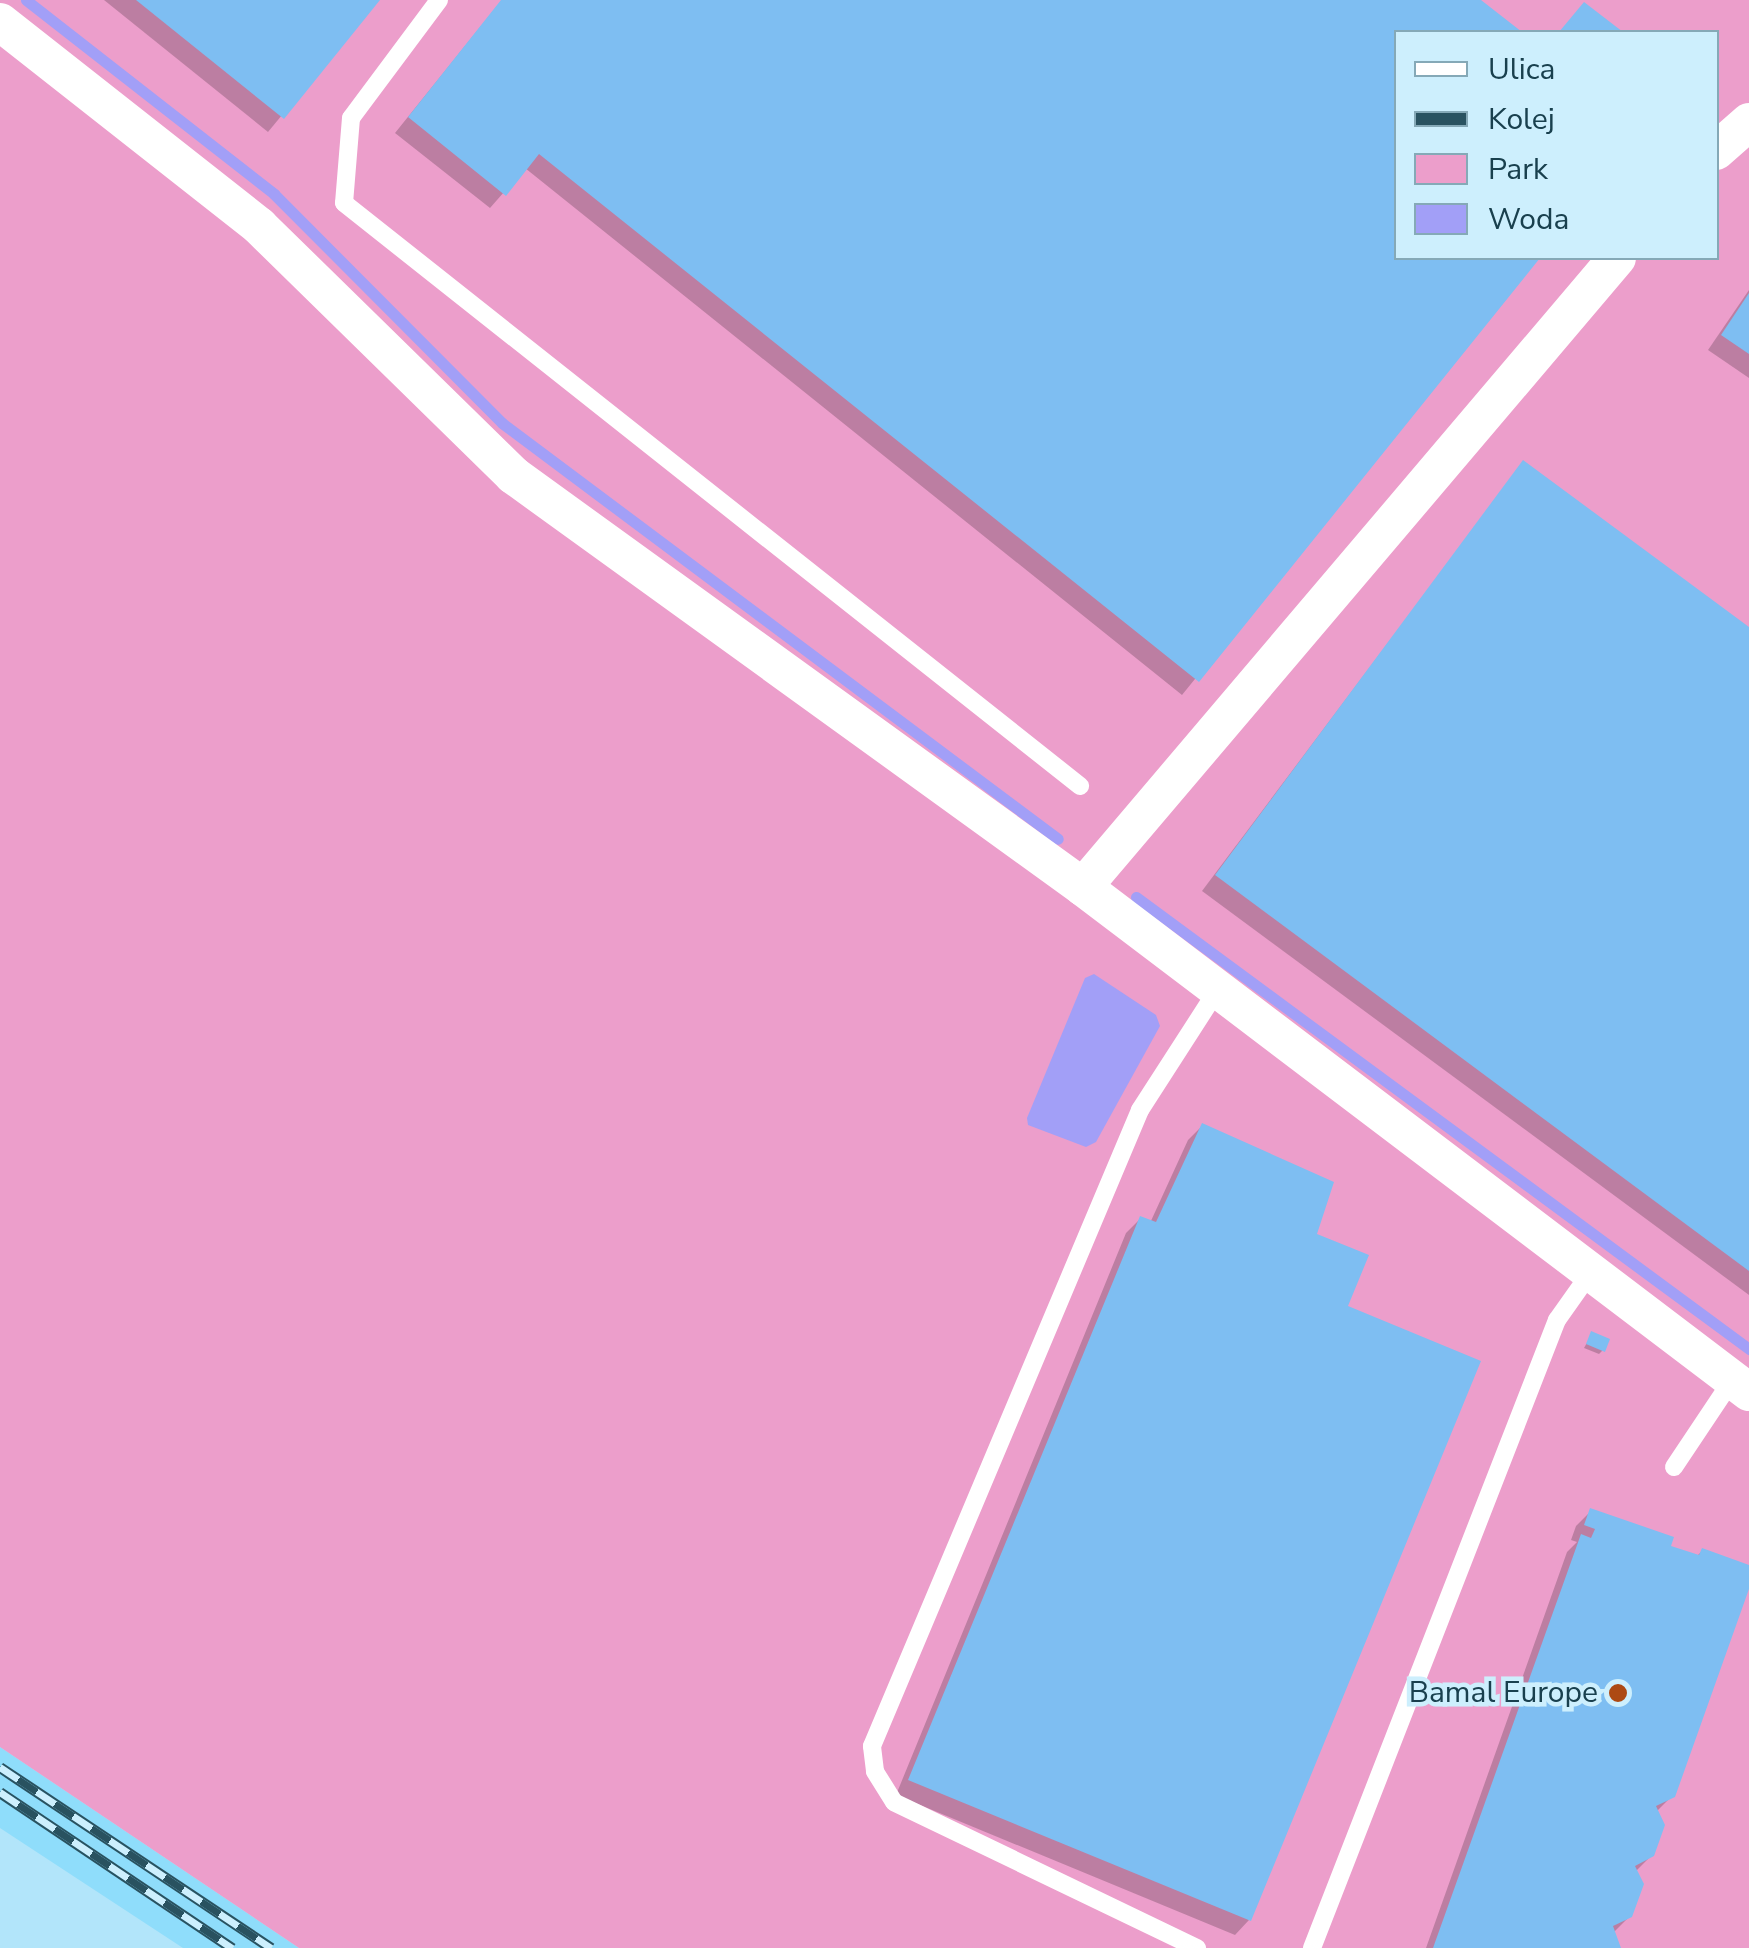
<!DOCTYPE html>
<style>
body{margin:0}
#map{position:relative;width:1749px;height:1948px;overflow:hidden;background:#b2e5fa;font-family:"Nunito Sans",sans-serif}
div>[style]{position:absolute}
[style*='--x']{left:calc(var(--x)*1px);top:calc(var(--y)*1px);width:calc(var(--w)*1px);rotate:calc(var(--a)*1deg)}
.built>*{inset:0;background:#8fddfb}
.green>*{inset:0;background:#ec9ecb}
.water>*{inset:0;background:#a29ff7}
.shadow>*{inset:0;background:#0003}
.stream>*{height:11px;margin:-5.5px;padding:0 5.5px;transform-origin:5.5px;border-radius:5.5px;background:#a29ff7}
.building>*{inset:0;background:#7ebef2}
.lane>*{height:18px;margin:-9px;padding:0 9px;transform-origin:9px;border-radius:9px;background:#fff}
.street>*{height:38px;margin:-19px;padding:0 19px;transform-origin:19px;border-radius:19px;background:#fff}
.rail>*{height:11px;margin-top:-5.5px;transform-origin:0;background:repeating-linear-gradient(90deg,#cdeffd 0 22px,#295260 0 44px);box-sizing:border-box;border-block:2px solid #295260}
.dots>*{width:28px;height:28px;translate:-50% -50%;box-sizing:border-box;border:5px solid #cdeffd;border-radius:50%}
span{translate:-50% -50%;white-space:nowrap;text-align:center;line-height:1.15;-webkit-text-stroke:9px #cdeffd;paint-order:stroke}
.poi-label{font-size:30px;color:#19404e}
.right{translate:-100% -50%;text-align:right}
.legend{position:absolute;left:1394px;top:30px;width:325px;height:230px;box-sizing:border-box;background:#cdeffd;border:2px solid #85a9b7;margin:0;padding:12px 18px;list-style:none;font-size:30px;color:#19404e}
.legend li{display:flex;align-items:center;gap:20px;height:50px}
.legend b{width:50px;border:2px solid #85a9b7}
</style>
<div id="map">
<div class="built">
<i style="clip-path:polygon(0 1747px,299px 1948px,183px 1948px,0 1828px)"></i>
</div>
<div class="green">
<i style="clip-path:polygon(evenodd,0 0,1749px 0,1749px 1948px,299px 1948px,0 1747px,0 0,1396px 32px,1716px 32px,1716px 258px,1396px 258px,1396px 32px)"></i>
</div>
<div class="water">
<i style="clip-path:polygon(1094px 974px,1156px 1015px,1160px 1026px,1096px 1142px,1086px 1147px,1028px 1125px,1027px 1118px,1085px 978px)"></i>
</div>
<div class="shadow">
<i style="clip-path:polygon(104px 0,377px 0,268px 132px)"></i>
<i style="clip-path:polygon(502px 0,1477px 0,1518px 32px,1396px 32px,1396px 258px,1536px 258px,1182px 695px,525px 168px,490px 208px,395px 133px)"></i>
<i style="clip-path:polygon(1749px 290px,1749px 378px,1708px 350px)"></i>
<i style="clip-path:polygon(1523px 463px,1749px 630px,1749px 1295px,1202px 891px)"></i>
<i style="clip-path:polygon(1202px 1126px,1314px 1235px,1345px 1307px,1249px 1920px,1235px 1935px,896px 1795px,1126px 1233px,1140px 1219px,1150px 1223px,1188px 1140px)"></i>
<i style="clip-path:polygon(1592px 1334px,1603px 1350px,1599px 1354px,1584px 1348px)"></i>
<i style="clip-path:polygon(1591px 1511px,1668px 1548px,1696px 1557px,1702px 1551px,1749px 1567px,1673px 1795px,1656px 1812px,1652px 1855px,1635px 1872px,1630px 1916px,1614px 1932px,1619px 1948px,1426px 1948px,1567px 1552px,1577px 1542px,1571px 1540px,1576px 1526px)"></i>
</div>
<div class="stream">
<i style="--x:26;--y:0;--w:315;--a:38"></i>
<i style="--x:274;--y:194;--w:323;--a:45.1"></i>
<i style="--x:502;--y:423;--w:694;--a:36.8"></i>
<i style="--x:1136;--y:897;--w:762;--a:36.4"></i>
</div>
<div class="building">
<i style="clip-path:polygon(136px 0,380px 0,284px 119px)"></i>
<i style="clip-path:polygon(501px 0,1481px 0,1522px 32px,1396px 32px,1396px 258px,1540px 258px,1199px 682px,539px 154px,506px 196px,408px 117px)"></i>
<i style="clip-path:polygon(1584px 2px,1623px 32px,1559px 32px)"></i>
<i style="clip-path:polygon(1749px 293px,1749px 354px,1721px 335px)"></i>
<i style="clip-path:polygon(1523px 460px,1749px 627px,1749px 1271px,1215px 875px)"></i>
<i style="clip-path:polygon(1202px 1123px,1334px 1182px,1317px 1234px,1369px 1255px,1348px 1306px,1481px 1361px,1251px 1921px,908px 1780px,1140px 1216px,1156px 1222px)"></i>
<i style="clip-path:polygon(1591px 1331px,1610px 1339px,1605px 1352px,1586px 1344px)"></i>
<i style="clip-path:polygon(1590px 1508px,1674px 1537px,1671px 1546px,1699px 1555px,1702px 1548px,1749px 1565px,1749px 1589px,1675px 1797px,1656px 1806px,1665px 1825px,1654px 1856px,1635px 1866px,1644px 1884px,1632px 1917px,1613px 1926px,1621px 1948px,1433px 1948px,1581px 1534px,1591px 1538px,1595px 1529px,1584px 1525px)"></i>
</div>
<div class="lane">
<i style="--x:439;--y:0;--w:147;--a:126.7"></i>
<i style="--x:351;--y:118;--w:85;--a:94.7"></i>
<i style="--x:344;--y:203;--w:939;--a:38.38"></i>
<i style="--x:1674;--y:1467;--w:105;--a:-56.3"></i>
<i style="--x:1197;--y:1948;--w:336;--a:-154.3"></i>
<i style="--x:894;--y:1802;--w:36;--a:-122"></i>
<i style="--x:875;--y:1771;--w:25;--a:-97"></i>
<i style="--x:872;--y:1746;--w:690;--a:-67.15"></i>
<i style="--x:1140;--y:1110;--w:144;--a:-57.2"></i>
<i style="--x:1312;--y:1948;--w:674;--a:-68.69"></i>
<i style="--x:1557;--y:1320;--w:59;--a:-54.7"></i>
</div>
<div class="street">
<i style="--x:0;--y:22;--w:330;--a:38.2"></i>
<i style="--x:259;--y:226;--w:356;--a:44.4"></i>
<i style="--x:513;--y:475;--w:703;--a:35.86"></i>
<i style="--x:1083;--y:887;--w:836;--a:37.17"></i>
<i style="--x:1716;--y:151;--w:44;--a:-41.3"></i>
<i style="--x:1083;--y:887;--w:825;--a:-49.67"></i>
</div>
<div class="rail">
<i style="--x:0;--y:1767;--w:326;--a:33.7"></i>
<i style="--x:0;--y:1792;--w:280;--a:33.9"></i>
</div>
<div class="dots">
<i style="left:1618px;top:1693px;background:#ad4a13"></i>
</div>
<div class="poi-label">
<span class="right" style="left:1598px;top:1693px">Bamal Europe</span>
</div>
<ul class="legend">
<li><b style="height:12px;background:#fff"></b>Ulica</li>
<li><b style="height:12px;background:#295260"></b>Kolej</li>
<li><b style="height:28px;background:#ec9ecb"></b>Park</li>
<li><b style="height:28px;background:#a29ff7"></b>Woda</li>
</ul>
</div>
